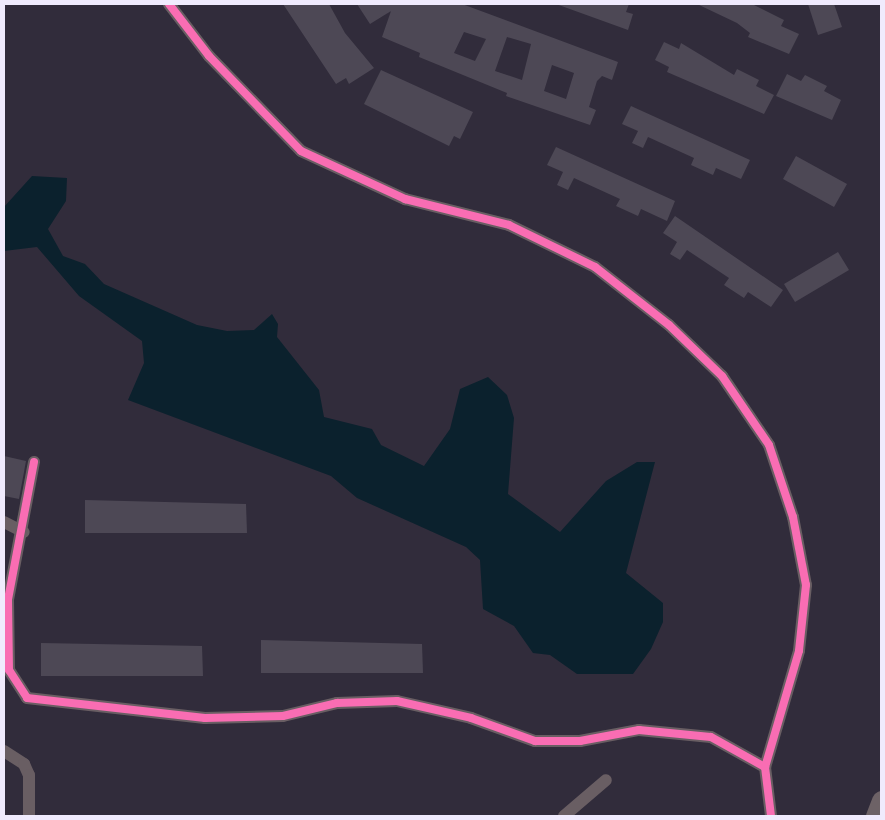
<!DOCTYPE html>
<style>
body{margin:0}
#map{position:relative;width:885px;height:820px;overflow:hidden;background:#312c3b;font-family:Karla,sans-serif}
div>[style]{position:absolute}
[style*='--x']{left:calc(var(--x)*1px);top:calc(var(--y)*1px);width:calc(var(--w)*1px);rotate:calc(var(--a)*1deg)}
.water>*{inset:0;background:#0b212d}
.building>*{inset:0;background:#4d4855}
.street>*{height:12px;margin:-6px;padding:0 6px;transform-origin:6px;border-radius:6px;background:#695e63}
.secondary>*{height:19px;margin:-9.5px;padding:0 9.5px;transform-origin:9.5px;border-radius:9.5px;background:#6d6266}
.cycleway>*{height:8px;margin:-4px;padding:0 4px;transform-origin:4px;border-radius:4px;background:#f96db3}
span{translate:-50% -50%;white-space:nowrap;text-align:center;line-height:1.15;-webkit-text-stroke:4px #2f2641;paint-order:stroke}
.frame{position:absolute;inset:0;border:5px solid #f0ebfd;pointer-events:none}
</style>
<div id="map">
<div class="water">
<i style="clip-path:polygon(32px 176px,67px 178px,66px 201px,48px 229px,63px 256px,85px 264px,104px 284px,197px 325px,227px 331px,254px 330px,272px 314px,278px 324px,277px 337px,319px 390px,324px 417px,372px 429px,381px 445px,424px 466px,450px 429px,460px 389px,488px 377px,507px 395px,514px 418px,508px 494px,560px 532px,606px 481px,637px 462px,655px 462px,626px 573px,663px 603px,663px 622px,651px 649px,633px 674px,577px 674px,550px 655px,533px 653px,514px 626px,483px 609px,480px 560px,466px 547px,357px 498px,331px 476px,128px 400px,144px 363px,142px 341px,79px 296px,37px 247px,4px 251px,4px 207px)"></i>
</div>
<div class="building">
<i style="clip-path:polygon(283px 4px,329px 4px,345px 33px,374px 68px,349px 84px,346px 78px,336px 84px)"></i>
<i style="clip-path:polygon(evenodd,357px 4px,462px 4px,618px 62px,612px 80px,602px 76px,597px 81px,589px 107px,596px 110px,590px 125px,506px 96px,507px 93px,419px 57px,420px 53px,382px 37px,391px 11px,370px 24px,357px 4px,464px 32px,486px 39px,475px 61px,454px 53px,464px 32px,357px 4px,507px 37px,531px 44px,522px 80px,495px 71px,507px 37px,357px 4px,552px 65px,574px 73px,566px 99px,544px 91px,552px 65px)"></i>
<i style="clip-path:polygon(556px 4px,629px 4px,626px 12px,633px 14px,628px 30px)"></i>
<i style="clip-path:polygon(697px 4px,752px 4px,784px 20px,781px 26px,799px 34px,789px 54px,748px 37px,750px 33px,737px 23px)"></i>
<i style="clip-path:polygon(808px 4px,834px 4px,842px 27px,818px 35px)"></i>
<i style="clip-path:polygon(664px 42px,679px 49px,681px 43px,734px 75px,737px 69px,759px 80px,756px 86px,774px 95px,764px 114px,667px 72px,669px 67px,655px 60px)"></i>
<i style="clip-path:polygon(381px 70px,473px 112px,460px 139px,454px 136px,449px 146px,364px 104px)"></i>
<i style="clip-path:polygon(787px 74px,801px 81px,805px 75px,827px 86px,824px 91px,841px 100px,832px 120px,776px 96px)"></i>
<i style="clip-path:polygon(631px 106px,750px 160px,741px 179px,716px 168px,713px 175px,691px 165px,694px 158px,648px 137px,643px 148px,632px 143px,638px 131px,622px 124px)"></i>
<i style="clip-path:polygon(556px 147px,675px 201px,667px 221px,641px 209px,638px 216px,616px 206px,620px 199px,574px 178px,568px 190px,557px 185px,563px 172px,547px 165px)"></i>
<i style="clip-path:polygon(796px 156px,847px 184px,834px 207px,783px 179px)"></i>
<i style="clip-path:polygon(675px 216px,783px 290px,771px 307px,748px 292px,744px 298px,724px 285px,729px 278px,687px 250px,680px 260px,670px 254px,677px 242px,663px 233px)"></i>
<i style="clip-path:polygon(838px 252px,849px 270px,795px 302px,784px 284px)"></i>
<i style="clip-path:polygon(4px 456px,26px 461px,19px 499px,4px 496px)"></i>
<i style="clip-path:polygon(85px 500px,246px 504px,247px 533px,85px 533px)"></i>
<i style="clip-path:polygon(261px 640px,422px 644px,423px 673px,261px 673px)"></i>
<i style="clip-path:polygon(41px 643px,202px 646px,203px 676px,41px 676px)"></i>
</div>
<div class="street">
<i style="--x:169;--y:4;--w:66;--a:52.4"></i>
<i style="--x:209;--y:56;--w:132;--a:45.9"></i>
<i style="--x:301;--y:151;--w:115;--a:24.8"></i>
<i style="--x:405;--y:199;--w:107;--a:14"></i>
<i style="--x:509;--y:225;--w:96;--a:26"></i>
<i style="--x:595;--y:267;--w:94;--a:38.1"></i>
<i style="--x:669;--y:325;--w:74;--a:43.9"></i>
<i style="--x:722;--y:376;--w:83;--a:55.7"></i>
<i style="--x:769;--y:445;--w:76;--a:71.6"></i>
<i style="--x:793;--y:517;--w:69;--a:79.2"></i>
<i style="--x:806;--y:585;--w:66;--a:96.1"></i>
<i style="--x:799;--y:651;--w:121;--a:106.3"></i>
<i style="--x:765;--y:767;--w:49;--a:83"></i>
<i style="--x:34;--y:462;--w:139;--a:100.7"></i>
<i style="--x:8;--y:599;--w:71;--a:89.2"></i>
<i style="--x:9;--y:670;--w:33;--a:57"></i>
<i style="--x:27;--y:698;--w:179;--a:6.4"></i>
<i style="--x:205;--y:718;--w:78;--a:-1.5"></i>
<i style="--x:283;--y:716;--w:56;--a:-13.5"></i>
<i style="--x:337;--y:703;--w:60;--a:-1.9"></i>
<i style="--x:397;--y:701;--w:76;--a:12.9"></i>
<i style="--x:471;--y:718;--w:68;--a:19.8"></i>
<i style="--x:535;--y:741;--w:45;--a:0"></i>
<i style="--x:580;--y:741;--w:60;--a:-10.6"></i>
<i style="--x:639;--y:730;--w:72;--a:5.6"></i>
<i style="--x:711;--y:737;--w:62;--a:29.1"></i>
<i style="--x:4;--y:522;--w:22;--a:27"></i>
<i style="--x:4;--y:751;--w:24;--a:33"></i>
<i style="--x:24;--y:764;--w:12;--a:66"></i>
<i style="--x:29;--y:775;--w:41;--a:90"></i>
<i style="--x:564;--y:816;--w:55;--a:-40.6"></i>
</div>
<div class="secondary">
<i style="--x:875;--y:816;--w:17;--a:-69"></i>
</div>
<div class="cycleway">
<i style="--x:169;--y:4;--w:66;--a:52.4"></i>
<i style="--x:209;--y:56;--w:132;--a:45.9"></i>
<i style="--x:301;--y:151;--w:115;--a:24.8"></i>
<i style="--x:405;--y:199;--w:107;--a:14"></i>
<i style="--x:509;--y:225;--w:96;--a:26"></i>
<i style="--x:595;--y:267;--w:94;--a:38.1"></i>
<i style="--x:669;--y:325;--w:74;--a:43.9"></i>
<i style="--x:722;--y:376;--w:83;--a:55.7"></i>
<i style="--x:769;--y:445;--w:76;--a:71.6"></i>
<i style="--x:793;--y:517;--w:69;--a:79.2"></i>
<i style="--x:806;--y:585;--w:66;--a:96.1"></i>
<i style="--x:799;--y:651;--w:121;--a:106.3"></i>
<i style="--x:765;--y:767;--w:49;--a:83"></i>
<i style="--x:34;--y:462;--w:139;--a:100.7"></i>
<i style="--x:8;--y:599;--w:71;--a:89.2"></i>
<i style="--x:9;--y:670;--w:33;--a:57"></i>
<i style="--x:27;--y:698;--w:179;--a:6.4"></i>
<i style="--x:205;--y:718;--w:78;--a:-1.5"></i>
<i style="--x:283;--y:716;--w:56;--a:-13.5"></i>
<i style="--x:337;--y:703;--w:60;--a:-1.9"></i>
<i style="--x:397;--y:701;--w:76;--a:12.9"></i>
<i style="--x:471;--y:718;--w:68;--a:19.8"></i>
<i style="--x:535;--y:741;--w:45;--a:0"></i>
<i style="--x:580;--y:741;--w:60;--a:-10.6"></i>
<i style="--x:639;--y:730;--w:72;--a:5.6"></i>
<i style="--x:711;--y:737;--w:62;--a:29.1"></i>
</div>
<div class="frame"></div>
</div>
